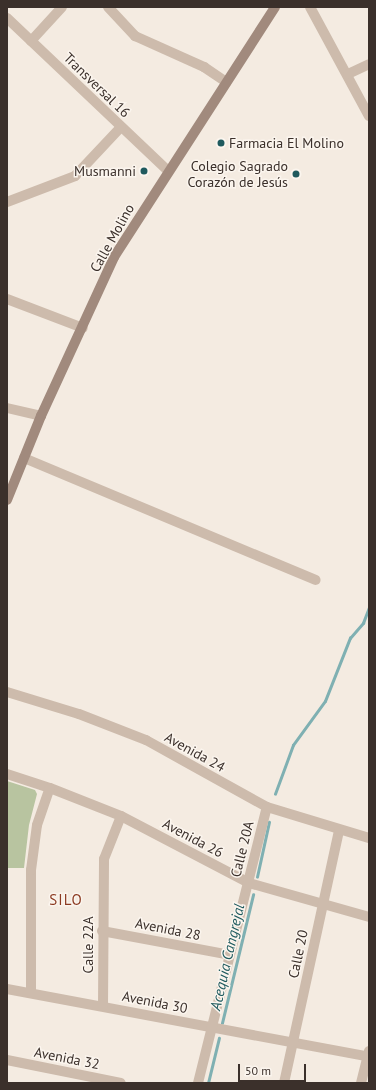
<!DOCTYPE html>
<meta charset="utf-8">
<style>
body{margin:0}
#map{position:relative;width:376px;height:1090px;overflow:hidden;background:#f4ebe1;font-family:"PT Sans",sans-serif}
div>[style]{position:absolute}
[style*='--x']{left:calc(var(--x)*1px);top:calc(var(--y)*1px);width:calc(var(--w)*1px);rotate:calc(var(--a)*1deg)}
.green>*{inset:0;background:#b8c4a0}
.stream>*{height:2.5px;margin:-1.25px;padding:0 1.25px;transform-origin:1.25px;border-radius:1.25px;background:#7fb0b2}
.minor>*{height:10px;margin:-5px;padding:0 5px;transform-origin:5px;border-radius:5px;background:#cdbbac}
.secondary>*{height:10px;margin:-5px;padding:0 5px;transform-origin:5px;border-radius:5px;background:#a18a7d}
.dots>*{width:11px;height:11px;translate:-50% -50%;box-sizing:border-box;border:2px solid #fbf5ee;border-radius:50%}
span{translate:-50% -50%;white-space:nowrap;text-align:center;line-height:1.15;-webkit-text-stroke:3px #fbf5ee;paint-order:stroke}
.street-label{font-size:14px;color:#3b302b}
.poi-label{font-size:14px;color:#3b302b}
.left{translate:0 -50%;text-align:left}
.right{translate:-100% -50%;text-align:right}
.neighbourhood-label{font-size:15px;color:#8c3b22;letter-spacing:1px}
.water-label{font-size:15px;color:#1f5a5e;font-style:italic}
.frame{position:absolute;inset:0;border:8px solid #3b302b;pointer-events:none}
.scale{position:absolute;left:238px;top:1064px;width:68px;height:18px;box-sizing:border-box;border:2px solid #3b302b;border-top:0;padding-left:5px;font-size:12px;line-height:14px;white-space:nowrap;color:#3b302b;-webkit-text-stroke:3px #fbf5ee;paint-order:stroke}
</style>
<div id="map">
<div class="green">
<i style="clip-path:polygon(7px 781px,35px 790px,37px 794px,29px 825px,24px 868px,7px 868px)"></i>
</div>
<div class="stream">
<i style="--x:275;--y:794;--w:52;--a:-69.8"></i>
<i style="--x:293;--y:745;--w:54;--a:-54"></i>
<i style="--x:325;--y:701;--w:68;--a:-68.4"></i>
<i style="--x:350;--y:638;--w:20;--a:-49"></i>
<i style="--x:363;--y:623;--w:17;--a:-69"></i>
<i style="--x:257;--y:877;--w:56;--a:-77.7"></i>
<i style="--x:222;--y:1023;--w:132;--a:-76.4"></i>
<i style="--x:208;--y:1083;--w:46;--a:-76.3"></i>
</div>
<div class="minor">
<i style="--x:108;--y:7;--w:40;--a:47"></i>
<i style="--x:135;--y:36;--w:76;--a:24.2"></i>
<i style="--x:204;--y:67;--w:27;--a:34"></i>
<i style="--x:310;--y:7;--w:124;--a:61.6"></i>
<i style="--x:7;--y:18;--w:222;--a:43.5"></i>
<i style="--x:31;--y:41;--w:46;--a:-47.6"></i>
<i style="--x:348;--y:74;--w:23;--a:-25"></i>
<i style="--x:7;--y:202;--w:73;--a:-20.9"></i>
<i style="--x:75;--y:176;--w:67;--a:-46.8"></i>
<i style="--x:7;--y:299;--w:81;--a:20.9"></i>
<i style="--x:7;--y:408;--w:35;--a:13"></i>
<i style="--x:24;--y:458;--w:316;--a:22.7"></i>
<i style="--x:7;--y:692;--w:75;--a:17"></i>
<i style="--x:79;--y:714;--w:72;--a:21.2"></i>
<i style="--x:146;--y:740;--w:138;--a:29"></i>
<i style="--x:267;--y:807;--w:107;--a:16.9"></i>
<i style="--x:7;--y:774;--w:45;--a:18"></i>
<i style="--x:50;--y:788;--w:76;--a:21.5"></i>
<i style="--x:121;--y:816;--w:144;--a:27.6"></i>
<i style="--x:249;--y:883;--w:125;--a:15.8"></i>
<i style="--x:102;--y:931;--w:130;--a:10.6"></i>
<i style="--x:7;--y:989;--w:368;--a:10.6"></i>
<i style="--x:31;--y:993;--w:123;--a:-90"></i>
<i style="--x:31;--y:870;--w:45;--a:-82.4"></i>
<i style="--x:37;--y:825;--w:39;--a:-71"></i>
<i style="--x:103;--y:1006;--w:147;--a:-89.6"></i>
<i style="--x:104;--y:859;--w:46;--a:-68.4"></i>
<i style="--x:7;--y:1060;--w:116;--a:11.4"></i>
<i style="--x:198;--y:1083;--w:284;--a:-76"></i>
<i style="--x:284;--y:1083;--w:258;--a:-77.7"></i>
<i style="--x:361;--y:1083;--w:33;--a:-76"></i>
</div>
<div class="secondary">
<i style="--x:7;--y:500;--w:91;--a:-68"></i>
<i style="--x:41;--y:416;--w:175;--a:-65.3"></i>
<i style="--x:114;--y:257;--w:297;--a:-57.2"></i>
</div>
<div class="dots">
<i style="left:221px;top:143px;background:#1f5a5e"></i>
<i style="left:144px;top:171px;background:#1f5a5e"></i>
<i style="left:296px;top:174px;background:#1f5a5e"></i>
</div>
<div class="street-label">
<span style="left:97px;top:85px;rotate:44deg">Transversal 16</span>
<span style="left:112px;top:238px;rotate:-61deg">Calle Molino</span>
<span style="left:195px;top:752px;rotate:29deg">Avenida 24</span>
<span style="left:193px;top:838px;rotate:28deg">Avenida 26</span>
<span style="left:242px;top:849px;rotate:-76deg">Calle 20A</span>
<span style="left:168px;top:929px;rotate:11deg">Avenida 28</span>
<span style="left:88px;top:945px;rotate:-90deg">Calle 22A</span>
<span style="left:298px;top:954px;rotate:-78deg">Calle 20</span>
<span style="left:155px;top:1002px;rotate:11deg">Avenida 30</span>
<span style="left:67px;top:1058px;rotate:11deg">Avenida 32</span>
</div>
<div class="poi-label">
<span class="left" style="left:229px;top:143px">Farmacia El Molino</span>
<span class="right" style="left:288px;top:174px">Colegio Sagrado<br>Corazón de Jesús</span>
<span class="right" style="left:136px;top:171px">Musmanni</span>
</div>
<div class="neighbourhood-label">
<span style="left:66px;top:900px">SILO</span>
</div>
<div class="water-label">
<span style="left:227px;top:957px;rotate:-77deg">Acequia Cangrejal</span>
</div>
<div class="frame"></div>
<div class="scale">50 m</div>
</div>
